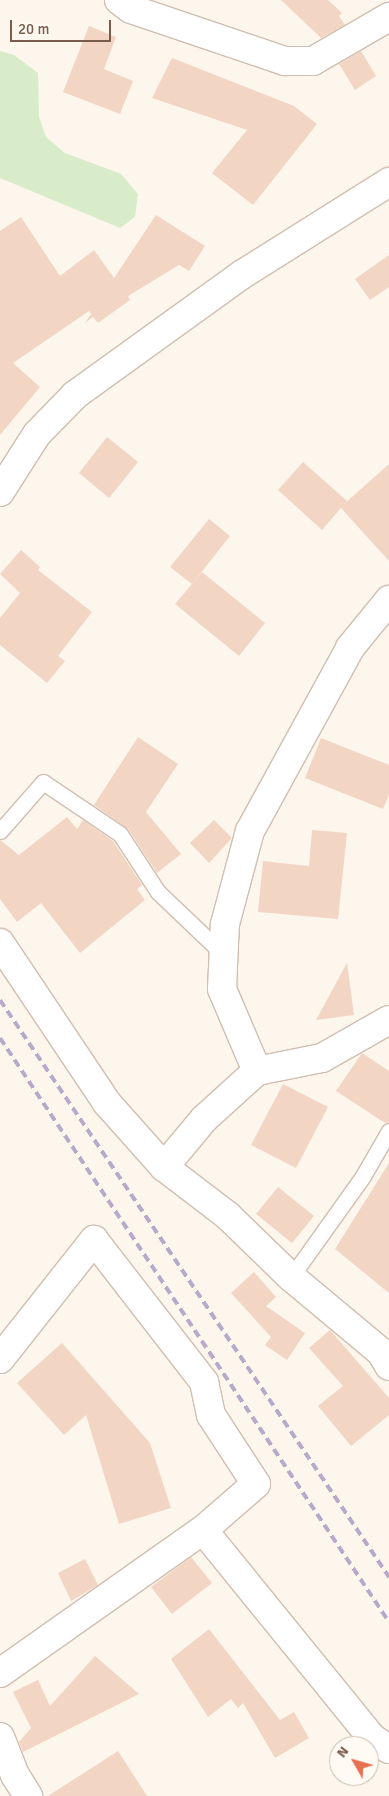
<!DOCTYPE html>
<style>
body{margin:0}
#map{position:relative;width:389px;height:1796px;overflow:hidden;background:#fdf6ec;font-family:Signika,sans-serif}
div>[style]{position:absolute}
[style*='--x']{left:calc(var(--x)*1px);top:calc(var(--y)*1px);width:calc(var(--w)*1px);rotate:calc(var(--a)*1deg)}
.green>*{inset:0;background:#d8ecc9}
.building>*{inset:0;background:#f3d5c3}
.roads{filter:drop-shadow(1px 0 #d1beb0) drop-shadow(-1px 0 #d1beb0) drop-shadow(0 1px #d1beb0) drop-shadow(0 -1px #d1beb0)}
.service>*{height:15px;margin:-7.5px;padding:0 7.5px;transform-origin:7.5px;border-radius:7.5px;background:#fff}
.minor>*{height:28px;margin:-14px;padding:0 14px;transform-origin:14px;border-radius:14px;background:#fff}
.tertiary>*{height:28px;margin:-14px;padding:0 14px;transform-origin:14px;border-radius:14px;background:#fff}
.rail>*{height:4px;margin-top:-2px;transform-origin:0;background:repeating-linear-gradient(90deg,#b9a8c9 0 8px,transparent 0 13px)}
span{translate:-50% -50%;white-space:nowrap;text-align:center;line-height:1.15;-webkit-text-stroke:4px #fffaf3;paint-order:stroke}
.north{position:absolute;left:329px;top:1736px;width:50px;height:50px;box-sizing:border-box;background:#fffaf3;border:1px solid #cabbb1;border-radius:50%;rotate:308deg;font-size:14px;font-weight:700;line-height:20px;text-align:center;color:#7a5c4d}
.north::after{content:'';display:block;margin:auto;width:18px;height:22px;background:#e76f51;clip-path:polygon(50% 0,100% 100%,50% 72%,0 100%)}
.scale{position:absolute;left:10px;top:20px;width:101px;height:22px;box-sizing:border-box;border:2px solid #7a5c4d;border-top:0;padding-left:6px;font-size:15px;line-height:18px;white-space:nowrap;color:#7a5c4d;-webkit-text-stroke:4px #fffaf3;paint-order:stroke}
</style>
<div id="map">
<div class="green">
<i style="clip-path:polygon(0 51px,14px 55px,38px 73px,39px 117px,46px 137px,65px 153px,121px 174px,138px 194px,135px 217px,120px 228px,0 178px)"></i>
</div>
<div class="building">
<i style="clip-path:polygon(281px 0,328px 0,342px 13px,339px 16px,345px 25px,321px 38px)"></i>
<i style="clip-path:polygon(89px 26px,116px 37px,104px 69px,133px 81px,120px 114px,63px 92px)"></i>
<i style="clip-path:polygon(361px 51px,376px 76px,355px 90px,339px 64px)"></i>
<i style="clip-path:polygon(172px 58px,294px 106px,317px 124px,253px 205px,212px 173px,247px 130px,152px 98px)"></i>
<i style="clip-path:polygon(156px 215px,205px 246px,189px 271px,179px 265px,128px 296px,130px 300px,98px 323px,93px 317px,85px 323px,91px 314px,89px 311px,13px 363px,40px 387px,0 435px,0 231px,21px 217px,60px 276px,94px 250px,114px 278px)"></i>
<i style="clip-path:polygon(389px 255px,389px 287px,370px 300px,355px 279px)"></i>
<i style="clip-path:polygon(107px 437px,138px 462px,109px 498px,79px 473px)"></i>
<i style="clip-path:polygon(303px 462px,347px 501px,343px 505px,389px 464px,389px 561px,341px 508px,322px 530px,278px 490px)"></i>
<i style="clip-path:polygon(209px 519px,230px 536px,192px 584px,170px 567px)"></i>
<i style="clip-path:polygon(21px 550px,40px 567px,38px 570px,92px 612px,58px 656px,65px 661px,47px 683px,0 645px,0 618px,20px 593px,0 574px)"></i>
<i style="clip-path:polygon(202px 572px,265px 623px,239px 656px,175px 604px)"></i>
<i style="clip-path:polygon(138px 737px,178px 764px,146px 812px,181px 854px,157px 873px,128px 829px,94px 805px)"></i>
<i style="clip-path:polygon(321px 738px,389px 765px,389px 795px,383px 809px,305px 778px)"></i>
<i style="clip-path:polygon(67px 817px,77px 829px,83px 820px,113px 841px,142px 885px,137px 889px,145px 900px,80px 953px,41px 903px,17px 922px,0 899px,0 840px,19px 855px)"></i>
<i style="clip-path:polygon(214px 820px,232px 838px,209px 863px,190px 843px)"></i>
<i style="clip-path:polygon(312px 830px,347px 833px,338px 919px,258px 912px,263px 861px,309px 866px)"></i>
<i style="clip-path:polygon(347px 963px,354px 1015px,316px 1020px)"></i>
<i style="clip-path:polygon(362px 1053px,389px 1071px,389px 1122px,385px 1123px,336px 1091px)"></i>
<i style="clip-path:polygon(283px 1084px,328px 1107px,296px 1168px,251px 1145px)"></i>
<i style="clip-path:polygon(389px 1163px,389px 1293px,335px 1249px)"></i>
<i style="clip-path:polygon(278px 1187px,314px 1216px,292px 1243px,256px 1214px)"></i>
<i style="clip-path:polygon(254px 1272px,276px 1297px,266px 1306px,305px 1333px,287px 1360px,265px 1345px,271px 1337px,231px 1293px)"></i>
<i style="clip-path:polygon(330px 1330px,389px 1398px,389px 1415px,351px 1446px,318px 1406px,343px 1386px,309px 1348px)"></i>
<i style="clip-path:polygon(62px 1343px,150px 1443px,171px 1508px,119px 1524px,86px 1415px,64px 1435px,17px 1383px)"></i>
<i style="clip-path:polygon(191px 1557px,212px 1583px,172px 1614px,151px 1587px)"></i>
<i style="clip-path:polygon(85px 1559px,98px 1585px,71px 1601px,58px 1573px)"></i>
<i style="clip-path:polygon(209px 1629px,280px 1720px,294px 1712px,309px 1738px,275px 1758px,243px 1703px,238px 1708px,231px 1699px,208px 1717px,171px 1659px)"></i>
<i style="clip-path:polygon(95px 1656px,139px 1694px,23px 1752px,19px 1742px,31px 1728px,13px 1692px,38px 1680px,50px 1706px)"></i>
<i style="clip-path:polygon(118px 1751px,147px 1796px,48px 1796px)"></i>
</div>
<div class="roads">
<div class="service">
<i style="--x:0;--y:831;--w:65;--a:-48.7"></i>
<i style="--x:43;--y:782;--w:93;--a:34"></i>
<i style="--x:120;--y:834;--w:69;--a:56.8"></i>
<i style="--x:158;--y:892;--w:90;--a:43.6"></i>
<i style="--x:291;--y:1277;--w:124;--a:-54.5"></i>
<i style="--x:363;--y:1176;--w:52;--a:-60"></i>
</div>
<div class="minor">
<i style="--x:119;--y:0;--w:15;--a:37"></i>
<i style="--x:131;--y:9;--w:163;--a:18.7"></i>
<i style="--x:285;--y:61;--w:28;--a:0"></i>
<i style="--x:313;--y:61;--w:88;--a:-30.1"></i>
<i style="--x:0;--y:943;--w:192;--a:56.2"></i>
<i style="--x:107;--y:1103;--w:86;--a:48.3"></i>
<i style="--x:164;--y:1167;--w:62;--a:-50.2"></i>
<i style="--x:204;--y:1119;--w:72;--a:-42.2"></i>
<i style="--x:257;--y:1071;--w:66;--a:-11.3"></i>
<i style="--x:322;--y:1058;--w:77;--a:-29.6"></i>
<i style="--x:257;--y:1071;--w:89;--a:-113.1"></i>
<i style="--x:222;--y:989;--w:65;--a:-87.4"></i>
<i style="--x:225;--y:924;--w:96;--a:-75"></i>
<i style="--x:250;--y:831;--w:209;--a:-61.3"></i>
<i style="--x:350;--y:648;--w:62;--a:-50.9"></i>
<i style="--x:164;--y:1167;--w:81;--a:37.4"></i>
<i style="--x:228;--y:1216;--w:88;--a:44.1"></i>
<i style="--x:291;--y:1277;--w:117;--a:39.8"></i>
<i style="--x:381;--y:1352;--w:16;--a:60"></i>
<i style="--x:0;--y:1359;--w:152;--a:-51.7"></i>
<i style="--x:94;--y:1240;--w:180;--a:52.2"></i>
<i style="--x:204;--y:1382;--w:34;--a:78"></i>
<i style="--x:211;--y:1415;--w:82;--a:56.9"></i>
<i style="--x:256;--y:1484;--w:70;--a:139"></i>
<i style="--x:0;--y:1673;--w:248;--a:-35.2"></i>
<i style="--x:203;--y:1530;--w:268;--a:50.9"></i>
<i style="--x:372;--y:1738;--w:20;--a:33"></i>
<i style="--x:0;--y:1737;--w:41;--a:68.5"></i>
<i style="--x:15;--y:1775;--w:25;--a:58"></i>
</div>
<div class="tertiary">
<i style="--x:0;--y:492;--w:69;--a:-57.5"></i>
<i style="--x:37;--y:434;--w:54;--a:-45.7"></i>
<i style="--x:75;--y:395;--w:207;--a:-35.8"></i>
<i style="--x:243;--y:274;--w:173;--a:-32.2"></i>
</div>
</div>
<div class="rail">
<i style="--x:0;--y:1000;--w:696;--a:56.01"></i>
<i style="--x:0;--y:1038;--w:702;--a:56.33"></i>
</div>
<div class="north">N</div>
<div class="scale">20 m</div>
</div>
